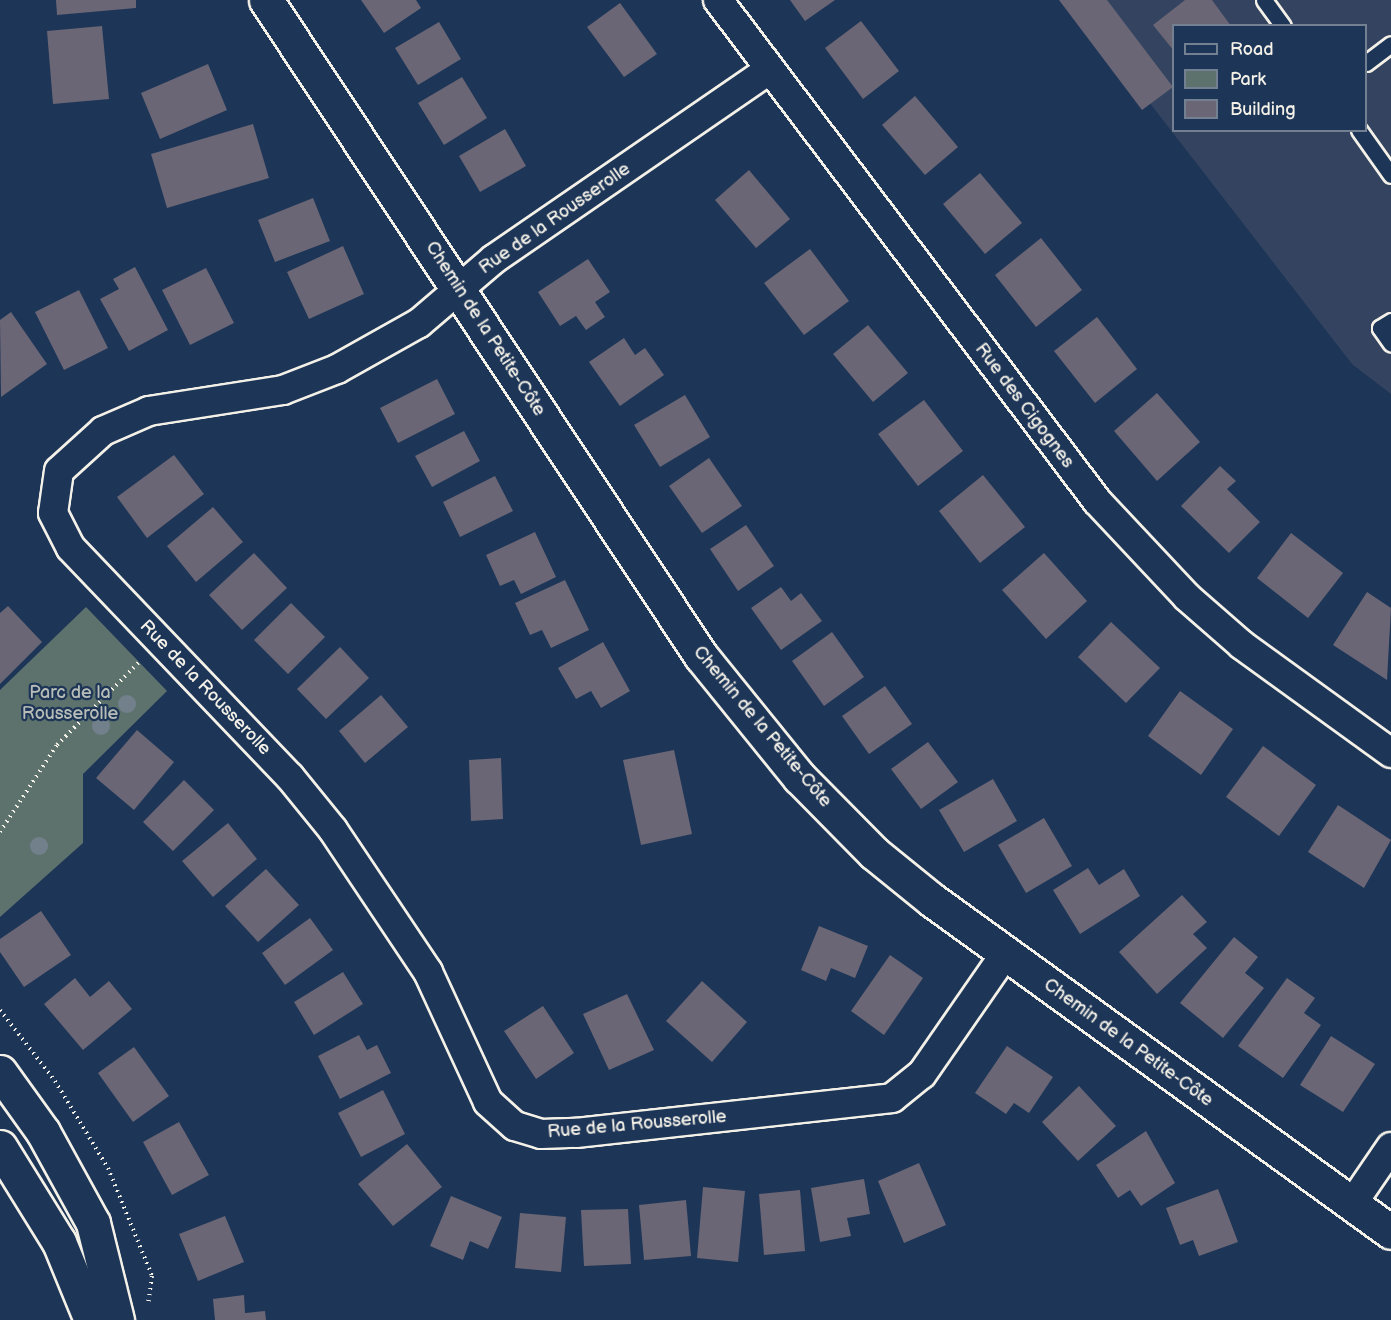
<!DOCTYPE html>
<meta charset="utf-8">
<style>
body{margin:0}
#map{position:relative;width:1391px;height:1320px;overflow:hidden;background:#1d3557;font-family:"Balsamiq Sans",sans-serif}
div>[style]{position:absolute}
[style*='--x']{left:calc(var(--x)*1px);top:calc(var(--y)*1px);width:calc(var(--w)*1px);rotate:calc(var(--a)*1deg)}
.built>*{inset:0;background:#344460}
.green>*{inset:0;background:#5e726d}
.building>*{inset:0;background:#6a6675}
.path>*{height:4px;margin-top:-2px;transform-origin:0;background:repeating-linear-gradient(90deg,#f4f1e8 0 1.5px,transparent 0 6px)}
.roads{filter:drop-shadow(2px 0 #f4f1e8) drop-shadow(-2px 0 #f4f1e8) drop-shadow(0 2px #f4f1e8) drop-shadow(0 -2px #f4f1e8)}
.service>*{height:15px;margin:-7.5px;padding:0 7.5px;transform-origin:7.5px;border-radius:7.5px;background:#1d3557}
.minor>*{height:28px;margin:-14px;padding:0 14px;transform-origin:14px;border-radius:14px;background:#1d3557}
.tertiary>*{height:33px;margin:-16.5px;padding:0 16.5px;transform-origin:16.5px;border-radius:16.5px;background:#1d3557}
.trees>*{width:18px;height:18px;margin:-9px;border-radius:50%;background:#72808c}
span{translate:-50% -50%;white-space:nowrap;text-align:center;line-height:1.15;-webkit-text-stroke:4.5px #1d3557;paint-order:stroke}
.street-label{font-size:18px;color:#f4f1e8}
.park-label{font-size:18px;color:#b8beb7}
.legend{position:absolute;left:1172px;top:24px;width:195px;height:108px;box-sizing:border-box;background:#1d3557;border:2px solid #738091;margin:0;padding:8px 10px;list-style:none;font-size:18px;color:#f4f1e8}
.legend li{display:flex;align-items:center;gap:12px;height:30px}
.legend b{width:30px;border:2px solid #738091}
</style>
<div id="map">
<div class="built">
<i style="clip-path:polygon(evenodd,1070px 0,1391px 0,1391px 394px,1352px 364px,1070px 0,1174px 26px,1366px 26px,1366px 130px,1174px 130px,1174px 26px)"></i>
</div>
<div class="green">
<i style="clip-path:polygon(86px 607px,167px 691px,83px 774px,83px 843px,0 917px,0 690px)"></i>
</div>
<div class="building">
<i style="clip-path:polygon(56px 0,136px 0,136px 8px,57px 15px)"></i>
<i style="clip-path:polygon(361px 0,416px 0,421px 8px,384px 33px)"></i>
<i style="clip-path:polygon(790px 0,835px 0,805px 21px)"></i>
<i style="clip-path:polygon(1059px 0,1107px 0,1173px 87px,1142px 110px)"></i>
<i style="clip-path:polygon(1185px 0,1212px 0,1231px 26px,1174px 26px,1174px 51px,1153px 25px)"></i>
<i style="clip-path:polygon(620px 3px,657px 54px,624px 77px,587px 27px)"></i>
<i style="clip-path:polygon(861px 21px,899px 71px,863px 99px,825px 48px)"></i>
<i style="clip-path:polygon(439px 22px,461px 59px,418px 85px,395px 48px)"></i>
<i style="clip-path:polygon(102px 26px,109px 99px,53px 104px,47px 31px)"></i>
<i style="clip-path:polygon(208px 64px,227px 110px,160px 139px,141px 93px)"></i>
<i style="clip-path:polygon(462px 77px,487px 118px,444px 145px,418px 103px)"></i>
<i style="clip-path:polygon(915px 96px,958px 147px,925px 175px,882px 125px)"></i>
<i style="clip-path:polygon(253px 124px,269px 178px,167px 208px,151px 154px)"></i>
<i style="clip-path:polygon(505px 129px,526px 166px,480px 192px,459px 156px)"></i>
<i style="clip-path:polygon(749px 170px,790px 219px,756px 248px,715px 200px)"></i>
<i style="clip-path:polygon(980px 173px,1022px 223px,985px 254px,943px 204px)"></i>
<i style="clip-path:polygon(313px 198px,330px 241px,275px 262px,258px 220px)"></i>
<i style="clip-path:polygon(1041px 238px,1082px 290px,1036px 327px,995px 275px)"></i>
<i style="clip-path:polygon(343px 246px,364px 294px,309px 319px,287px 272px)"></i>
<i style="clip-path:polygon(810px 249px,849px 301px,804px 335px,764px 283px)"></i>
<i style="clip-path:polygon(588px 259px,610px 292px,595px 302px,605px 317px,586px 330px,576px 316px,560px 326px,538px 292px)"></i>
<i style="clip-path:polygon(135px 267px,168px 330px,129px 351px,100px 299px,119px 289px,113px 279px)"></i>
<i style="clip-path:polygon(206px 268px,234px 323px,190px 345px,162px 290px)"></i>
<i style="clip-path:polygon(79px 290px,108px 348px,64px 370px,35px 312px)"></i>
<i style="clip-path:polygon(11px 312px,47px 364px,1px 397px,0 320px)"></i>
<i style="clip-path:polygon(1097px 317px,1137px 369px,1095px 403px,1054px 351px)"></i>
<i style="clip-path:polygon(868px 325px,908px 373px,873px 402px,833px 354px)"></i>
<i style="clip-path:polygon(624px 338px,635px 355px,645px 348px,664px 375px,620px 406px,589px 362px)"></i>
<i style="clip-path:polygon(437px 379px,455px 414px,398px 443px,380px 408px)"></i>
<i style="clip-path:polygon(1157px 393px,1200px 442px,1157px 481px,1114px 431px)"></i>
<i style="clip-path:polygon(685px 395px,710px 437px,660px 467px,634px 425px)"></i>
<i style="clip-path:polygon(924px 400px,963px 451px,918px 486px,878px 434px)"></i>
<i style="clip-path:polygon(464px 431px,480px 461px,432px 487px,415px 456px)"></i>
<i style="clip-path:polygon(174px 455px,204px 494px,147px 538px,117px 497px)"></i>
<i style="clip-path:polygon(709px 458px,742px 506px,702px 533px,669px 486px)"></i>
<i style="clip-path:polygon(1220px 466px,1236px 481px,1227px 489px,1260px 522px,1229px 553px,1181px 506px)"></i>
<i style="clip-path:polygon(983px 475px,1025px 527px,980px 563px,939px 511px)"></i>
<i style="clip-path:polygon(495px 476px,513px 511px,460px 537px,443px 502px)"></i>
<i style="clip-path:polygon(213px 507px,243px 542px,196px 582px,167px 546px)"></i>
<i style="clip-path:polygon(746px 525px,774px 566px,738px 591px,710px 549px)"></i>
<i style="clip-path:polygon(535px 532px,556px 577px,521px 594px,514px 580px,500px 586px,486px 555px)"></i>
<i style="clip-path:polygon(1291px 533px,1343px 573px,1308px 618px,1257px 578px)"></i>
<i style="clip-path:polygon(254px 553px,287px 588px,242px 630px,209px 595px)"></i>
<i style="clip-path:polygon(1044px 553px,1087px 601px,1046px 639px,1002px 590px)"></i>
<i style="clip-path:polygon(565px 580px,589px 630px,551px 648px,542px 630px,530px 635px,515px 603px)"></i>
<i style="clip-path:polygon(781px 587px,791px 601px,801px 593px,822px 621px,781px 650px,751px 608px)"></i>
<i style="clip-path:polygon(1367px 592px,1391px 608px,1387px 680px,1333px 645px)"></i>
<i style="clip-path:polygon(291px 603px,325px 637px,288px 674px,254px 640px)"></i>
<i style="clip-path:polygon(8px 606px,42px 642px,0 684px,0 613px)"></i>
<i style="clip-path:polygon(1111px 622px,1160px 668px,1126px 703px,1078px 657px)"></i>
<i style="clip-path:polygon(832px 632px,864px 677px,824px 706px,792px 661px)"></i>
<i style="clip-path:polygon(603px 642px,630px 691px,601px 708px,591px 691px,576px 699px,558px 668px)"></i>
<i style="clip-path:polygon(340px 647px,369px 678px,326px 719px,297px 689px)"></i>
<i style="clip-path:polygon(885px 686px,912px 724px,869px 754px,842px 716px)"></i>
<i style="clip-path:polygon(1180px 691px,1233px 729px,1201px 775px,1148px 736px)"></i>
<i style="clip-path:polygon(381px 695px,408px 727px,365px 763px,339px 731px)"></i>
<i style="clip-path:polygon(137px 730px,174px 762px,134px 810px,96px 778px)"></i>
<i style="clip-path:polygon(928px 742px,958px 782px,921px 809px,891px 769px)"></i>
<i style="clip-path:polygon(1263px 746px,1316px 785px,1279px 836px,1226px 797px)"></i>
<i style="clip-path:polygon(674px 750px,692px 834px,641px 845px,623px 760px)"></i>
<i style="clip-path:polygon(501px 758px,503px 819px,471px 821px,469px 760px)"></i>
<i style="clip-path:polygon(993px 779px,1017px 821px,964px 852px,939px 810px)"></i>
<i style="clip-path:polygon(184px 780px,214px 810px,173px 851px,143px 822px)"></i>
<i style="clip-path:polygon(1338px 805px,1391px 840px,1364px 888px,1308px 852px)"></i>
<i style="clip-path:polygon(1044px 818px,1072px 866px,1026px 893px,998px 845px)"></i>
<i style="clip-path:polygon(228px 823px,257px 859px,213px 897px,182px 861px)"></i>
<i style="clip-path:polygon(1088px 868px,1099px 885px,1124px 869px,1140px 896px,1080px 934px,1053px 890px)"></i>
<i style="clip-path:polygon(266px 869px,299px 905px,258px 942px,225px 906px)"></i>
<i style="clip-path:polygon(1182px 895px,1207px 922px,1193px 934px,1207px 948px,1157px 994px,1119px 952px)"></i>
<i style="clip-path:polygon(41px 911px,71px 955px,24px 987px,0 952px,0 939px)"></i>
<i style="clip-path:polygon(310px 918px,333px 950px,285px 985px,262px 953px)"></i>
<i style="clip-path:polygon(819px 926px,868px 946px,855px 978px,831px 968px,826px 981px,801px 970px)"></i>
<i style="clip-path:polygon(1234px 937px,1258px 957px,1245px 973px,1264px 988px,1223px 1038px,1180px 1003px)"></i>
<i style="clip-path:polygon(890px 955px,923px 978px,884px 1035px,851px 1011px)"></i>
<i style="clip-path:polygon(343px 972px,363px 1004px,314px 1035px,294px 1002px)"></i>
<i style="clip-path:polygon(75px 978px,90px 997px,109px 981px,132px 1009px,83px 1050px,44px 1004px)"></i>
<i style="clip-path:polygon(1287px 978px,1315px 998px,1304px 1013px,1321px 1025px,1283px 1078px,1238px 1046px)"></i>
<i style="clip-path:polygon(702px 981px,747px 1022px,712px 1062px,666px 1021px)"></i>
<i style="clip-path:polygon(627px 994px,654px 1050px,609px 1070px,583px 1014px)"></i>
<i style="clip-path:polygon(543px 1006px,574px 1053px,536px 1079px,504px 1031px)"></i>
<i style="clip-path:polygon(359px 1035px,367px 1050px,377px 1045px,391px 1073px,340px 1099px,318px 1056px)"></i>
<i style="clip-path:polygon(1331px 1036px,1375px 1064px,1343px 1112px,1300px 1085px)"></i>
<i style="clip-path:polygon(1007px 1046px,1053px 1077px,1029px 1113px,1014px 1103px,1006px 1114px,975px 1093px)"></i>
<i style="clip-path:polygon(134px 1047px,169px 1096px,133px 1122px,98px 1073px)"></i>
<i style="clip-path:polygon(1079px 1086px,1116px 1126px,1078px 1161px,1042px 1122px)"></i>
<i style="clip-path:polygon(383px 1090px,405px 1134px,361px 1157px,338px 1113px)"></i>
<i style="clip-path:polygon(179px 1122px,209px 1175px,172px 1195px,143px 1142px)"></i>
<i style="clip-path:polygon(1146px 1131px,1175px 1183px,1141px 1206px,1130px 1190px,1118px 1198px,1096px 1165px)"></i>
<i style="clip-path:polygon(407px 1144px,442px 1187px,393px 1226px,358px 1184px)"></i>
<i style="clip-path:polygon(919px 1163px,946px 1225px,904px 1243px,878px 1181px)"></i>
<i style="clip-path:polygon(864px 1179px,870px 1214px,847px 1218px,851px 1236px,820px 1242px,811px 1188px)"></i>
<i style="clip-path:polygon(703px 1187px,745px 1191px,738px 1262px,697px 1258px)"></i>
<i style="clip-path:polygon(1218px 1189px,1238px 1242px,1199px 1256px,1193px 1240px,1180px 1245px,1166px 1208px)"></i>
<i style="clip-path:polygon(800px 1190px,805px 1251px,764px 1255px,759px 1194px)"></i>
<i style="clip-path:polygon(451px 1196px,502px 1217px,488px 1249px,470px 1241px,463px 1260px,430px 1246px)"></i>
<i style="clip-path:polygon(686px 1200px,691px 1256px,644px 1260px,639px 1205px)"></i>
<i style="clip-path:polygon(628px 1209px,631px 1264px,584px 1266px,581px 1210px)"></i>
<i style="clip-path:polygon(520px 1213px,566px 1217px,561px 1272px,515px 1268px)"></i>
<i style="clip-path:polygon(225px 1216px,244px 1262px,198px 1281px,179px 1234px)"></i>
<i style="clip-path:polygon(244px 1295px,245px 1313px,265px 1311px,266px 1320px,215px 1320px,213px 1299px)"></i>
</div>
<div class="path">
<i style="--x:0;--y:832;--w:104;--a:-56.8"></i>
<i style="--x:57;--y:745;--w:117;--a:-45.3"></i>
<i style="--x:0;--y:1010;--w:90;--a:52.2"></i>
<i style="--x:55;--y:1081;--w:102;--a:58.7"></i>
<i style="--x:108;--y:1168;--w:117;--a:67.8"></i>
<i style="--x:152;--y:1276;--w:28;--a:98"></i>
</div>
<div class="roads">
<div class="service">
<i style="--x:1264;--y:0;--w:32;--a:54"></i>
<i style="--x:1366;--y:63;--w:31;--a:-37"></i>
<i style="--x:1359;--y:130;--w:55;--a:54.6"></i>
<i style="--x:1391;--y:321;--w:13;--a:148"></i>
<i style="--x:1380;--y:328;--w:19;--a:55"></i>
</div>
<div class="minor">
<i style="--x:718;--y:0;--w:628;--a:52.89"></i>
<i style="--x:1097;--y:501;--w:132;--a:46.8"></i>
<i style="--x:1187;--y:597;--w:73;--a:41.1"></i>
<i style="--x:1242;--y:645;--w:184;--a:35.9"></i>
<i style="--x:769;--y:70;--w:334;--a:145.5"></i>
<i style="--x:494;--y:259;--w:99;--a:139.5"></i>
<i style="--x:419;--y:323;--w:94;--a:150.7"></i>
<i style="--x:337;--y:369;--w:58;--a:158.7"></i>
<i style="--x:283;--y:390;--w:136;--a:171.1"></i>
<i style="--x:149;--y:411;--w:50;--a:156.5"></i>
<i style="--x:103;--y:431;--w:59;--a:137.7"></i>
<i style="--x:59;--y:471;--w:42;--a:98.1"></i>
<i style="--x:53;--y:513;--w:39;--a:63"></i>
<i style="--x:71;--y:548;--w:317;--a:46.3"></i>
<i style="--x:290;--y:777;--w:68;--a:50.9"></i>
<i style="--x:333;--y:830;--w:171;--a:56.2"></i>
<i style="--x:428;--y:972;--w:143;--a:65.2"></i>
<i style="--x:488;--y:1102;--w:36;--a:42"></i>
<i style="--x:515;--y:1126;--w:27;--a:17"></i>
<i style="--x:541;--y:1134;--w:35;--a:-2"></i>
<i style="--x:576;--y:1133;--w:318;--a:-6.3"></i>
<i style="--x:892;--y:1098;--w:38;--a:-39"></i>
<i style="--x:922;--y:1074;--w:146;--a:-55.3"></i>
<i style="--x:1352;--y:1204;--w:69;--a:-55.6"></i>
</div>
<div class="tertiary">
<i style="--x:266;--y:0;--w:787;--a:56.45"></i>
<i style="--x:701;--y:656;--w:156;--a:51"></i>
<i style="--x:799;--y:777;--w:107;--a:45.4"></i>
<i style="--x:874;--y:853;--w:75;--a:39"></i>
<i style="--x:932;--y:900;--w:566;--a:35.88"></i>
<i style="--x:0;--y:1072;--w:74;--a:54.4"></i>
<i style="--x:43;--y:1132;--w:104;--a:61.2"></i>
<i style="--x:93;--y:1223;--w:100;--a:76.1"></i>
<i style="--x:0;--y:1147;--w:112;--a:58.2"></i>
<i style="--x:59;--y:1242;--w:84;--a:67.7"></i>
</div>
</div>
<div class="trees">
<i style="left:127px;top:704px"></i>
<i style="left:101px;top:726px"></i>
<i style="left:39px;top:846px"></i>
</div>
<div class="street-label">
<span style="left:555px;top:219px;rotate:-35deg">Rue de la Rousserolle</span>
<span style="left:485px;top:329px;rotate:57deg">Chemin de la Petite-Côte</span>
<span style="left:1024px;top:406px;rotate:53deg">Rue des Cigognes</span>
<span style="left:205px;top:688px;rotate:46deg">Rue de la Rousserolle</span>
<span style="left:762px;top:727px;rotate:50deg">Chemin de la Petite-Côte</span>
<span style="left:1128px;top:1043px;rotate:36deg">Chemin de la Petite-Côte</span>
<span style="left:637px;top:1125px;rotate:-5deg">Rue de la Rousserolle</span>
</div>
<div class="park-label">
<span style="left:70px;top:704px">Parc de la<br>Rousserolle</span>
</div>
<ul class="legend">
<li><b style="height:8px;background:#1d3557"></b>Road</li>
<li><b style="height:16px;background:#5e726d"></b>Park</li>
<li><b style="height:16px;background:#6a6675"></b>Building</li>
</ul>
</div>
